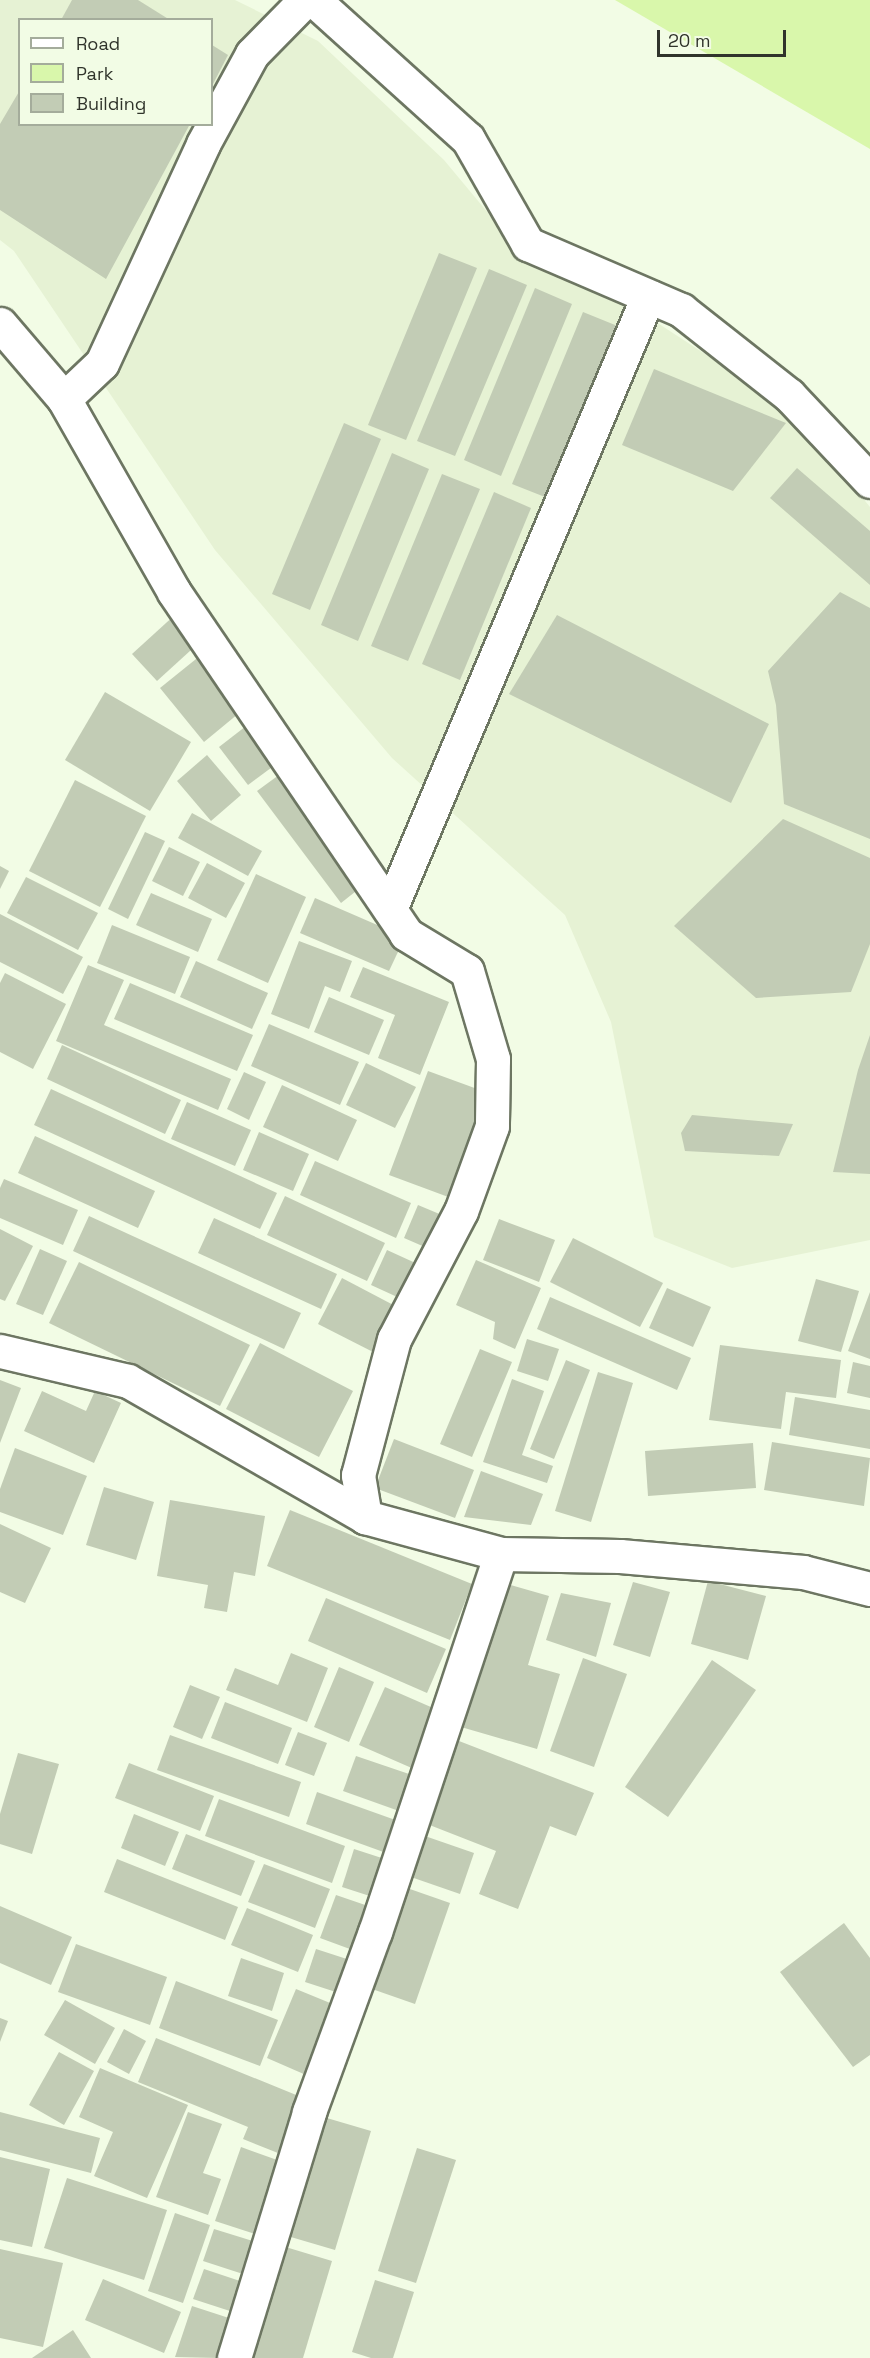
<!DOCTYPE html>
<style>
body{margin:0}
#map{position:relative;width:870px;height:2358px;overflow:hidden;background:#f2fce5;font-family:"Space Grotesk",sans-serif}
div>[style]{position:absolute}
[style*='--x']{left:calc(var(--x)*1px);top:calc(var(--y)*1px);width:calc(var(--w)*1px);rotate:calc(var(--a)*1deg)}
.built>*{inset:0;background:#e6f2d4}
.green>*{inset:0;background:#d9f7ab}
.building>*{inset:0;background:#c2ccb5}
.roads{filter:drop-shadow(2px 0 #6d7662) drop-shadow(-2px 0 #6d7662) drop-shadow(0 2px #6d7662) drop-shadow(0 -2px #6d7662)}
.minor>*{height:33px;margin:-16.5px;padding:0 16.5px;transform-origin:16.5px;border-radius:16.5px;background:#fff}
span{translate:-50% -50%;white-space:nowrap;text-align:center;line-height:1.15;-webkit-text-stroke:5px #f2fce5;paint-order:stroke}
.legend{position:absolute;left:18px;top:18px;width:195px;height:108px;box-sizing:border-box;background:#f2fce5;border:2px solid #a4ac9b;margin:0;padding:8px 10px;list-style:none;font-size:18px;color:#30342b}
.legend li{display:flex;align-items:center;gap:12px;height:30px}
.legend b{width:30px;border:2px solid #a4ac9b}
.scale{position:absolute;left:657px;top:30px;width:129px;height:27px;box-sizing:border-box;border:3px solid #30342b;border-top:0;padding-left:8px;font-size:18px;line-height:21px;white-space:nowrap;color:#30342b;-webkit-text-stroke:4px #f2fce5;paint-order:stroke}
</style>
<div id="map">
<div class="built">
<i style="clip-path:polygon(evenodd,0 0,235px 0,318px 41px,444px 160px,523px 255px,653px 320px,791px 410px,870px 507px,870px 1240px,732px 1268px,654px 1237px,611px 1022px,565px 915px,392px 758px,215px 550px,14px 251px,0 240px,0 0,20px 20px,212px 20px,212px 124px,20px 124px,20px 20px)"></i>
</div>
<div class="green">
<i style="clip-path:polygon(615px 0,870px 0,870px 149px)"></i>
</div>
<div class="building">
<i style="clip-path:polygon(72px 0,138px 0,170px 20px,61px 20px)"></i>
<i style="clip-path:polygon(212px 45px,228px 55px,212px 86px)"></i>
<i style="clip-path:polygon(20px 90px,20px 124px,190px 124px,106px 279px,0 210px,0 124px)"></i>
<i style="clip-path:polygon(439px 253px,477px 268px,406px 440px,368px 425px)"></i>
<i style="clip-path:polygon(489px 269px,527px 285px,455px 456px,417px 441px)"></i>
<i style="clip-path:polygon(535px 288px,572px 304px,501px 476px,464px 460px)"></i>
<i style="clip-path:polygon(583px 312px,620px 327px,550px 499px,512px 484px)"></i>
<i style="clip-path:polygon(654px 369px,786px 423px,733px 491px,622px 445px)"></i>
<i style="clip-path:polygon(344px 423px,381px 439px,310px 610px,272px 594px)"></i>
<i style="clip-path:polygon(392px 453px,429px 469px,358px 641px,321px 625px)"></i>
<i style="clip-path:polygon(797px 468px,870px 531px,870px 585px,770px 498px)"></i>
<i style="clip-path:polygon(442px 474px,480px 489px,408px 661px,371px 646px)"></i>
<i style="clip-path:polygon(494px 492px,531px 508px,460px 680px,422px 664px)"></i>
<i style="clip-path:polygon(840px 592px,870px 608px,870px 839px,784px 804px,776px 705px,768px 671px)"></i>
<i style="clip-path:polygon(177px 613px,202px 640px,157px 681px,132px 654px)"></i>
<i style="clip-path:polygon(557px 615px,769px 724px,731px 803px,509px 694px)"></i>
<i style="clip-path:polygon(201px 655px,244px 709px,204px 742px,160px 688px)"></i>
<i style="clip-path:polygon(105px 692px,191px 742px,150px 811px,65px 760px)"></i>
<i style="clip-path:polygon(250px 723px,279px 762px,248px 785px,219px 747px)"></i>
<i style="clip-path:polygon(207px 755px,241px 795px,211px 821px,177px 781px)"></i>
<i style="clip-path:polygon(283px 772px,365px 884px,341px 903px,257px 791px)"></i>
<i style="clip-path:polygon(75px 780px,146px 816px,100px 907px,29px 871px)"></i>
<i style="clip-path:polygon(192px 813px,262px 851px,248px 876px,178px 838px)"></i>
<i style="clip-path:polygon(783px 819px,870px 858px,870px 944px,851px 992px,756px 998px,674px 926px)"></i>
<i style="clip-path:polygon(145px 832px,165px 841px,128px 919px,108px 909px)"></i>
<i style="clip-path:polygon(169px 847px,200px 862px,183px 896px,152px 881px)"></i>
<i style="clip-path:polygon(207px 863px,245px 883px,226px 918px,188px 898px)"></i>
<i style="clip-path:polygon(0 866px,9px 871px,0 889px)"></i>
<i style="clip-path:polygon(256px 874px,306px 897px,268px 983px,217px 960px)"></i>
<i style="clip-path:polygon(26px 877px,98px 913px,78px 950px,7px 913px)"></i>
<i style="clip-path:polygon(151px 893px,212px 919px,198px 952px,136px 925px)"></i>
<i style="clip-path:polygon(315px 898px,405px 937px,389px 971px,300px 933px)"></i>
<i style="clip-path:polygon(0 914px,83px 957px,63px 994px,0 962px)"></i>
<i style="clip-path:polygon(112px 925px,190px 957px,175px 994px,97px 963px)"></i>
<i style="clip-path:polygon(299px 941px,352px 961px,340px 992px,325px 986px,309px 1029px,271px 1014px)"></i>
<i style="clip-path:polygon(196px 961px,268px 993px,252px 1029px,180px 997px)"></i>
<i style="clip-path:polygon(88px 965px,124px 980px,104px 1025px,231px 1079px,218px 1110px,56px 1041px)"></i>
<i style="clip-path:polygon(363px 967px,449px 1002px,420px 1075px,378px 1058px,395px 1015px,350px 997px)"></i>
<i style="clip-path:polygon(5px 973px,66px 1004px,33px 1069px,0 1052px,0 983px)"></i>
<i style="clip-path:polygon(130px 983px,253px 1035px,237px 1071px,114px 1019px)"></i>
<i style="clip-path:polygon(329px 997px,384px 1020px,369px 1055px,314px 1032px)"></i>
<i style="clip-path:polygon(269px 1024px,359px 1062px,340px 1105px,251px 1066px)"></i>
<i style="clip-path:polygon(870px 1035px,870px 1174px,833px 1172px,858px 1070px)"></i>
<i style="clip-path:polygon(62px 1045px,181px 1100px,165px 1134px,47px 1079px)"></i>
<i style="clip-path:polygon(366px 1063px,416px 1087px,395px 1128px,346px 1105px)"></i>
<i style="clip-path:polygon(428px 1071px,491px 1094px,451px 1198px,389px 1175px)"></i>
<i style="clip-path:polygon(244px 1072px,266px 1082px,249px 1120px,227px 1109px)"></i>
<i style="clip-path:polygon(282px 1085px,357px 1120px,338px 1161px,263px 1127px)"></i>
<i style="clip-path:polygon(51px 1089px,277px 1193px,260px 1229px,34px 1125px)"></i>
<i style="clip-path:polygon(187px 1102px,251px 1130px,235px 1166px,171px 1139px)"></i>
<i style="clip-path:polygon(692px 1115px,793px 1124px,779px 1156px,685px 1151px,681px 1133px)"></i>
<i style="clip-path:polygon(259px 1132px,309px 1154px,293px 1191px,243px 1170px)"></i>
<i style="clip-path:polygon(35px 1136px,155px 1191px,138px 1228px,18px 1173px)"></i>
<i style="clip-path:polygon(315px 1161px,411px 1203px,396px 1238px,300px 1195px)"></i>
<i style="clip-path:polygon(4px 1179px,78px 1210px,63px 1245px,0 1218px,0 1188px)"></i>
<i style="clip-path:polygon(285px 1196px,385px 1243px,367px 1281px,267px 1235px)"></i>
<i style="clip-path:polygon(418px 1205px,449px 1218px,434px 1251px,404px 1238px)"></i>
<i style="clip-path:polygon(89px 1216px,301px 1313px,284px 1349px,73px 1251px)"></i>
<i style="clip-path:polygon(214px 1218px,337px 1274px,321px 1309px,198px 1253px)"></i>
<i style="clip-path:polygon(499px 1219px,555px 1240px,539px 1282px,483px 1260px)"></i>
<i style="clip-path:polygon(0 1229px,33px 1246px,5px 1301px,0 1299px)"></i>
<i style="clip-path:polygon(573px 1238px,663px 1283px,640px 1327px,550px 1282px)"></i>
<i style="clip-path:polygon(40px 1249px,67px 1261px,43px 1315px,16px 1304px)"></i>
<i style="clip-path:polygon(387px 1250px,422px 1266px,406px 1301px,371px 1285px)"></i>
<i style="clip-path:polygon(476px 1260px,541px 1288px,515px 1349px,493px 1339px,495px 1322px,456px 1305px)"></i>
<i style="clip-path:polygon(79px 1262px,250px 1345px,220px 1406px,49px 1323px)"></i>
<i style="clip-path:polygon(342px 1278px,401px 1309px,377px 1354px,318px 1324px)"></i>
<i style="clip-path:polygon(816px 1279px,859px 1291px,841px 1352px,798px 1341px)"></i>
<i style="clip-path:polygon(667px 1288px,711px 1307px,693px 1347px,649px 1328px)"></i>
<i style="clip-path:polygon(870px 1292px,870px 1359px,848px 1351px)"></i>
<i style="clip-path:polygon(550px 1297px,691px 1358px,677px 1390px,537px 1329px)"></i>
<i style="clip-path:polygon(527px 1339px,559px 1349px,548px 1381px,517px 1371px)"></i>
<i style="clip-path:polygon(260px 1343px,353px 1391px,319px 1457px,226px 1409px)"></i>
<i style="clip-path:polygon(720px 1345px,841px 1360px,836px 1398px,786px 1392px,781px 1429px,709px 1420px)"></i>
<i style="clip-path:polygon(480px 1349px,512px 1362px,472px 1457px,440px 1444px)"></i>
<i style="clip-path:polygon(566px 1360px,590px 1370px,554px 1459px,530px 1449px)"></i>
<i style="clip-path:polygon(853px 1362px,870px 1366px,870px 1398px,847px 1393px)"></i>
<i style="clip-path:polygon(598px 1372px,633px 1383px,591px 1522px,555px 1511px)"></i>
<i style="clip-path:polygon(512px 1379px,544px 1391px,522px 1455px,553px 1466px,547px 1483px,483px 1462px)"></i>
<i style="clip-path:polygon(0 1380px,21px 1388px,0 1443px)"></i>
<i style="clip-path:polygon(42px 1391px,86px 1411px,95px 1391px,121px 1403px,94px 1463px,24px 1431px)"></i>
<i style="clip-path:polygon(795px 1397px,870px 1410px,870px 1449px,789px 1435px)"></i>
<i style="clip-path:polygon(394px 1439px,474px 1470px,455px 1518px,375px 1488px)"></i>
<i style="clip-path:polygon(772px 1442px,870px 1458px,864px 1506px,764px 1490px)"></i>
<i style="clip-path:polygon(753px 1443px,756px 1488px,648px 1496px,645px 1451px)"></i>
<i style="clip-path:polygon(15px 1448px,87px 1476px,63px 1535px,0 1512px,0 1489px)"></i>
<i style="clip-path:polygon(481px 1471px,543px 1494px,531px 1525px,464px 1517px)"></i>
<i style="clip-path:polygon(104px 1487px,154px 1502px,136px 1560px,86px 1545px)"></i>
<i style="clip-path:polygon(170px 1500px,265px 1516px,255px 1576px,234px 1572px,227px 1612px,204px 1608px,208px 1585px,157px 1576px)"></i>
<i style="clip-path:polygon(290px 1510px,472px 1584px,450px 1640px,267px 1566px)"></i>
<i style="clip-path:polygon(0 1524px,51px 1548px,25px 1603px,0 1592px)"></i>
<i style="clip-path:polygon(708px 1581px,766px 1596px,748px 1660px,691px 1644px)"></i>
<i style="clip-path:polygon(633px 1582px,670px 1592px,650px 1657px,613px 1645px)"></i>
<i style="clip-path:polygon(504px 1583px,549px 1596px,528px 1665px,560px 1674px,537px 1749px,461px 1727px)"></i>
<i style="clip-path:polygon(561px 1593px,611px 1603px,596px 1657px,546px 1640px)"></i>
<i style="clip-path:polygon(326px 1598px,446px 1649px,427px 1693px,308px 1641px)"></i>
<i style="clip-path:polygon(291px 1653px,328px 1668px,307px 1722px,226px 1690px,235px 1668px,278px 1685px)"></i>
<i style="clip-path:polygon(583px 1658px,627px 1674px,594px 1767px,550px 1751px)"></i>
<i style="clip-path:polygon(712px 1660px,756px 1690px,668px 1817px,625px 1787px)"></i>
<i style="clip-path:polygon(339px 1667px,374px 1682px,349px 1742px,314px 1727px)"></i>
<i style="clip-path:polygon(190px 1685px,220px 1697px,202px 1739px,173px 1727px)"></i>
<i style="clip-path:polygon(385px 1687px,440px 1711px,414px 1769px,359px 1745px)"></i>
<i style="clip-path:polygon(225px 1702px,292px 1728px,278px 1764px,211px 1738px)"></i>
<i style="clip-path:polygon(298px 1732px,327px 1743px,314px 1776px,285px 1765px)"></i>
<i style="clip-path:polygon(170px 1735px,301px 1782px,289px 1817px,157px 1770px)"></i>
<i style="clip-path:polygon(459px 1741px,594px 1793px,576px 1836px,550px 1826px,518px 1909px,479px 1894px,496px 1851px,427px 1824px)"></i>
<i style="clip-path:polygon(18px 1753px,59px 1764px,32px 1854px,0 1844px,0 1814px)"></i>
<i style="clip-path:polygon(356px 1756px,412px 1775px,399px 1811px,343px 1791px)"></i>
<i style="clip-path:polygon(129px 1763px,214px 1796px,200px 1831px,115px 1798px)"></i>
<i style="clip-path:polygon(317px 1792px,401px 1822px,389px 1854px,306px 1824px)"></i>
<i style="clip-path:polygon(219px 1799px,345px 1846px,332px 1883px,205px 1836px)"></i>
<i style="clip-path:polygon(134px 1814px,179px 1832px,165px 1866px,121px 1848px)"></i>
<i style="clip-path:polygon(186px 1834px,255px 1861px,241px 1896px,172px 1869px)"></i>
<i style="clip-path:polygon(422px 1835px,474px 1853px,460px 1894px,408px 1876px)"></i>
<i style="clip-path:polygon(354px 1849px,391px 1861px,379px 1899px,342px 1887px)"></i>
<i style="clip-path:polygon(117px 1859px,238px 1907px,225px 1940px,104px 1892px)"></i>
<i style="clip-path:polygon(264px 1864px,330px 1889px,315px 1928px,248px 1902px)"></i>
<i style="clip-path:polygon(407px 1888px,450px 1903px,415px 2004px,372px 1989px)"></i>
<i style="clip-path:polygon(336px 1895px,374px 1908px,358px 1952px,320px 1938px)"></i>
<i style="clip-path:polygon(0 1906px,72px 1937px,51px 1985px,0 1963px)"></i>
<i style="clip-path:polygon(247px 1908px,313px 1935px,298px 1972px,231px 1945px)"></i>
<i style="clip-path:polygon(844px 1923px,870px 1958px,870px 2055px,853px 2067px,780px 1972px)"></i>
<i style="clip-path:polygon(76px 1944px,167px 1977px,150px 2025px,58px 1992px)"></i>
<i style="clip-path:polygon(316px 1949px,353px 1961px,342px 1994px,305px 1982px)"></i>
<i style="clip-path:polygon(241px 1958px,284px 1973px,272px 2011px,228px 1996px)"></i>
<i style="clip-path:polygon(176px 1981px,278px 2020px,260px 2066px,159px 2028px)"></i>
<i style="clip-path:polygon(296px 1989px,335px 2005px,306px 2075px,267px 2058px)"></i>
<i style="clip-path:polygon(65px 2000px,115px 2028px,95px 2064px,44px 2035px)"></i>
<i style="clip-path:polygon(0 2018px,8px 2021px,0 2042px)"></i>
<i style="clip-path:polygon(124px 2029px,146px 2041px,129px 2074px,107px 2062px)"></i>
<i style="clip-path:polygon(156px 2038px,306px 2099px,283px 2155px,243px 2139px,248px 2127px,138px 2082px)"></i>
<i style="clip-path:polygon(59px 2052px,94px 2071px,64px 2125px,29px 2105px)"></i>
<i style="clip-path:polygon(100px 2068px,188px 2105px,147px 2198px,94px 2176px,113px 2132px,79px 2117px)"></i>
<i style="clip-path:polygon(0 2112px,100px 2138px,91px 2173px,0 2150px)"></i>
<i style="clip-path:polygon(188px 2112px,222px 2124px,203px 2173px,221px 2179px,208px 2215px,156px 2197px)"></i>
<i style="clip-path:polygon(320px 2116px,371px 2131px,335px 2250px,284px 2235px)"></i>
<i style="clip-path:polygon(241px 2147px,280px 2161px,255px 2234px,215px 2221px)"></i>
<i style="clip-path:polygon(417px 2148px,456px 2160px,416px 2283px,378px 2271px)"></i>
<i style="clip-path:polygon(0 2157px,50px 2169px,32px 2247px,0 2240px)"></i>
<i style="clip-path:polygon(67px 2178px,167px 2210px,144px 2280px,44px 2248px)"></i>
<i style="clip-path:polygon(175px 2213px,210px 2225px,183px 2303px,148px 2291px)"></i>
<i style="clip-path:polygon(214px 2229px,256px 2242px,246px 2275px,203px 2261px)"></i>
<i style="clip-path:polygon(279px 2245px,332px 2261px,303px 2358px,245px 2358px)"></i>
<i style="clip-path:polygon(0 2249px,63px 2263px,43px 2347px,0 2338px)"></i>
<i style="clip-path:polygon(204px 2269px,243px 2282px,233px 2312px,193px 2299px)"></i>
<i style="clip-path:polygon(103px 2279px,181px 2312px,164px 2353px,85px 2320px)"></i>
<i style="clip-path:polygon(375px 2280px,414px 2292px,393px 2358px,371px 2358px,352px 2352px)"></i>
<i style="clip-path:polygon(192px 2306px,232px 2319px,219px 2358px,175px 2357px)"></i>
<i style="clip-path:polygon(73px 2330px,91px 2358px,32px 2358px)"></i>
</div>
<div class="roads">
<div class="minor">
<i style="--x:314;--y:0;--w:207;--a:42.1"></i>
<i style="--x:468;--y:139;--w:121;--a:60.3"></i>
<i style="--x:528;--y:244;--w:167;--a:23.3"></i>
<i style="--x:681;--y:310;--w:137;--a:38.2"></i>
<i style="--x:789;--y:395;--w:118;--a:46.7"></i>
<i style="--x:0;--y:324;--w:99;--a:49.5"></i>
<i style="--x:64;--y:399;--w:222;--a:60.3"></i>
<i style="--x:174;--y:592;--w:413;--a:55.8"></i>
<i style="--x:406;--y:934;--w:71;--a:31.2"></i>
<i style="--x:467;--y:971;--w:92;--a:73.5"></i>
<i style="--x:493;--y:1059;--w:67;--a:90.9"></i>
<i style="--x:492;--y:1126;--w:90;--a:110"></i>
<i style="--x:461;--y:1211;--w:144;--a:117.6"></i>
<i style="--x:394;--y:1339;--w:141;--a:104.8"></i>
<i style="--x:358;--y:1475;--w:43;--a:80.5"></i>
<i style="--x:365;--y:1517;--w:141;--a:15.2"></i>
<i style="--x:501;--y:1554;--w:119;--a:1"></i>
<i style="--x:620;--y:1556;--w:184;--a:5"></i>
<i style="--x:803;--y:1572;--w:69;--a:14.2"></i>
<i style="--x:64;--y:399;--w:52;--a:-43.5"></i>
<i style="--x:102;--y:363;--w:241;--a:-65.2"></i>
<i style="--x:203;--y:144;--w:102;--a:-61.4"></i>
<i style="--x:252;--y:54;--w:76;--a:-45.5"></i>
<i style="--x:390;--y:909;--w:665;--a:-67.17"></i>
<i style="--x:0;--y:1351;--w:131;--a:13.2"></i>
<i style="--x:128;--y:1381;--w:273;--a:29.8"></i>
<i style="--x:234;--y:2358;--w:257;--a:-73"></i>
<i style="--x:309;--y:2112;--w:192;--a:-69.9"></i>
<i style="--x:375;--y:1932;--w:398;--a:-71.6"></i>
</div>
</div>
<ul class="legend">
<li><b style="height:8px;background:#fff"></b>Road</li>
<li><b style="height:16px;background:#d9f7ab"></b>Park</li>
<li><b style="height:16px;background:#c2ccb5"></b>Building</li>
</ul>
<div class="scale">20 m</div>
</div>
